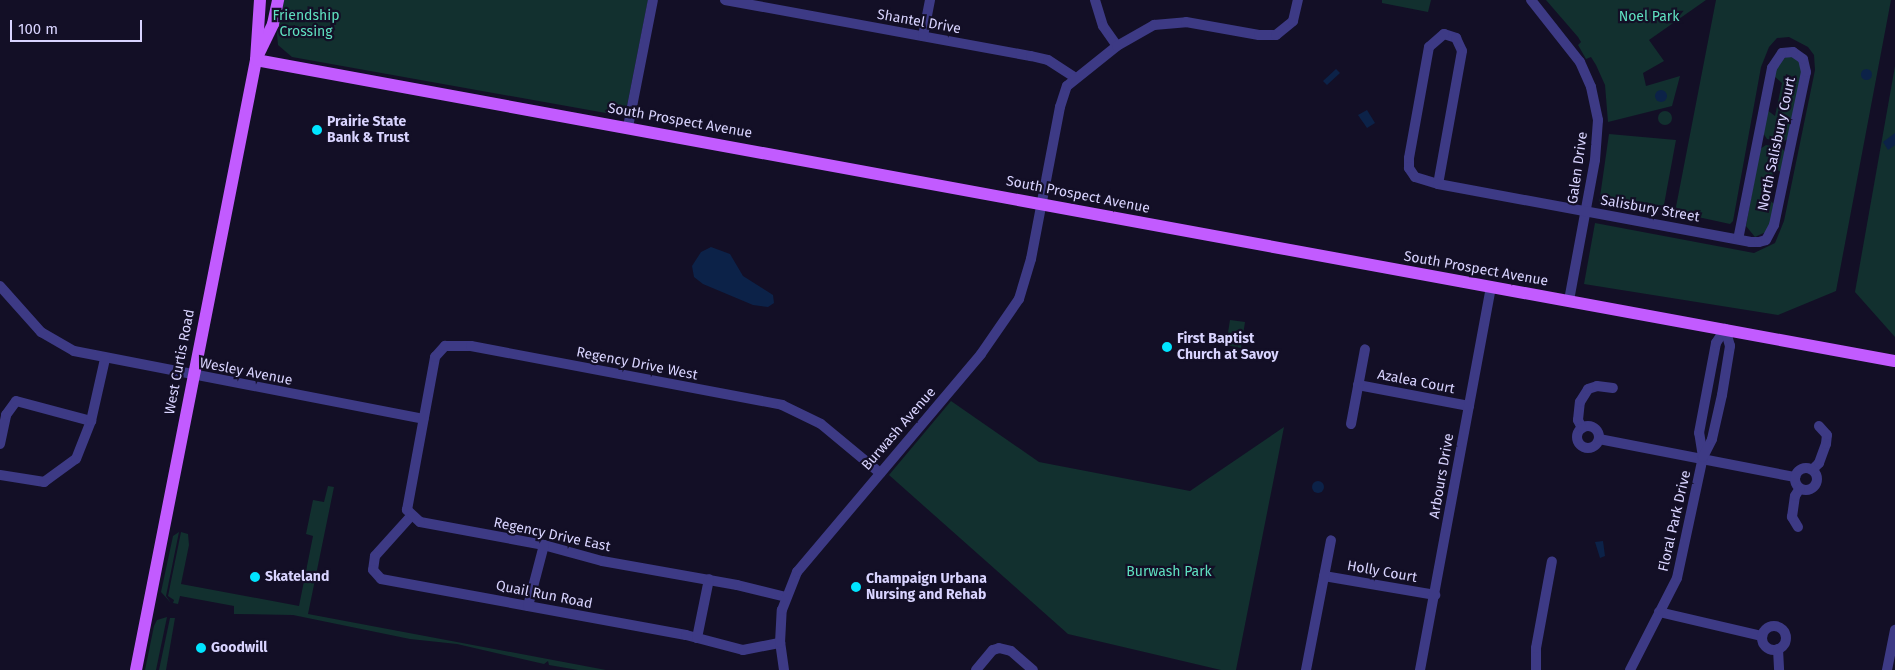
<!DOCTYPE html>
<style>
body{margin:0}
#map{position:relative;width:1895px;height:670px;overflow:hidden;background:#130f26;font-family:"Fira Sans",sans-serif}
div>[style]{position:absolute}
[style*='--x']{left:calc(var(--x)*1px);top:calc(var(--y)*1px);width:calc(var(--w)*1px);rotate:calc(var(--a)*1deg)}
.green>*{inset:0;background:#12302f}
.round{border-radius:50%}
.water>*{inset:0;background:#0c2248}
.minor>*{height:10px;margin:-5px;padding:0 5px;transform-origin:5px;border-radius:5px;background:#3d3a85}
.minor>.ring{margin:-5px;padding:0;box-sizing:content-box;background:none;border:10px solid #3d3a85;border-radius:50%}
.major>*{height:12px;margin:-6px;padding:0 6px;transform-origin:6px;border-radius:6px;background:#c25bff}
.dots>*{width:14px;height:14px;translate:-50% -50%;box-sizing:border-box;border:2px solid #130f26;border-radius:50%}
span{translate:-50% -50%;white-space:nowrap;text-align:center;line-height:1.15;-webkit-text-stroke:4.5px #130f26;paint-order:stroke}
.park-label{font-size:14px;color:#5fe0c0}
.street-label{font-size:14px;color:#d9d4ff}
.poi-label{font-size:14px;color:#d9d4ff;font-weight:700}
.left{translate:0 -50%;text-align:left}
.scale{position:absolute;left:10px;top:20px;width:132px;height:22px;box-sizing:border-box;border:2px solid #d9d4ff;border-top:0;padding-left:6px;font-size:15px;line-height:18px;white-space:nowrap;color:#d9d4ff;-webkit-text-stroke:4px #130f26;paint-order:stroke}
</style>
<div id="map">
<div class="green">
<i style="clip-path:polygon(284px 0,648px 0,628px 101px,625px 112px,617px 115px,292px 57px,278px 45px,277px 34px)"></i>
<i style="clip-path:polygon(1382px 0,1431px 0,1428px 12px,1382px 3px)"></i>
<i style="clip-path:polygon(1546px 0,1706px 0,1649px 40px,1664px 61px,1643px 73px,1646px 86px,1680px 76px,1672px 106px,1608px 122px,1605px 85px,1596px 65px,1591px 57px,1586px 59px,1578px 45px,1581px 42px,1578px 37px)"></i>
<i style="clip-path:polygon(1716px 0,1891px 0,1836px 291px,1778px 315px,1584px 284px,1595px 223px,1754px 253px,1775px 243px,1784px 221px,1815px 70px,1814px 55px,1808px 47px,1789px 37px,1777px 38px,1769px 47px,1761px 67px,1733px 221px,1730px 224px,1675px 212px)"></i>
<i style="clip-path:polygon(1788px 56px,1798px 58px,1803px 68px,1790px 138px,1782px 142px,1767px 139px,1763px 133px,1767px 110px,1775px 116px,1782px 83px,1774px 76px,1779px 62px)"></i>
<i style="clip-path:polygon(1895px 66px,1895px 337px,1855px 292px)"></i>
<i class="round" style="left:1658px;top:111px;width:14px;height:14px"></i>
<i style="clip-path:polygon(1609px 134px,1676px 140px,1663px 210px,1599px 204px)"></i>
<i style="clip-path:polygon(1766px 145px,1782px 148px,1787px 155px,1783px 174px,1775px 168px,1769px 200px,1777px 206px,1770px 230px,1755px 237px,1746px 226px,1760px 149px)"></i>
<i style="clip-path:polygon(1230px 320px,1245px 322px,1241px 348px,1226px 345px)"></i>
<i style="clip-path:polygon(951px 401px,1039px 462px,1190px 491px,1284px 427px,1236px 670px,1221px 670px,1068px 634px,889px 475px)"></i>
<i style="clip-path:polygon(328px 486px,334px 487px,308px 614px,606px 670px,578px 670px,549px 665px,548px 661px,544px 664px,457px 644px,410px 639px,293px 615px,234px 614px,234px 606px,180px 596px,178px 604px,173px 603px,174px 600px,168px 596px,181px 532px,188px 534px,189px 545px,181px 584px,299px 606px,313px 536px,306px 534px,313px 500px,324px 502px)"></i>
<i style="clip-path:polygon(179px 532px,166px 596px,171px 603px,161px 592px,173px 536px)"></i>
<i style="clip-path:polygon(167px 617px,156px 670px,145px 670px,154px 626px,157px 620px)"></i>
<i style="clip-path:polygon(170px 618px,175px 618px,166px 670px,159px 670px)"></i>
</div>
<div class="water">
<i class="round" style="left:1860.5px;top:68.5px;width:11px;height:11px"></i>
<i style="clip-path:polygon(1336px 69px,1340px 73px,1327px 85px,1323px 81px)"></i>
<i class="round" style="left:1655px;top:90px;width:12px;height:12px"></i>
<i style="clip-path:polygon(1367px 110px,1375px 123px,1367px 128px,1358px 115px)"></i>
<i style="clip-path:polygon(1895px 133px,1895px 145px,1888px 150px,1883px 142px)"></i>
<i style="clip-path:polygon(711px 247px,730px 254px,743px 276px,773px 295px,774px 303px,768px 307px,753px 305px,703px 284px,694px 277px,692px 266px,701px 252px)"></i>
<i class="round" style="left:1312px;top:481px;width:12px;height:12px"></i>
<i style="clip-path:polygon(1603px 541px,1605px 556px,1600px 558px,1595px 542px)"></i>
</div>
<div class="minor">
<i style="--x:725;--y:0;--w:311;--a:10.4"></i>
<i style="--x:1031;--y:56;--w:17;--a:13"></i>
<i style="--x:1048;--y:60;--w:31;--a:33"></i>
<i style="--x:1095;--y:0;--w:27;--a:73"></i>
<i style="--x:1103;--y:26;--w:24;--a:55"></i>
<i style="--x:1531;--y:0;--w:79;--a:51.7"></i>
<i style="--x:1580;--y:62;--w:27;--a:66"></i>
<i style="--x:1591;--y:87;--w:34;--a:78"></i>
<i style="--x:1598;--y:120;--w:40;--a:94.3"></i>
<i style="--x:1595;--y:160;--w:142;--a:100.5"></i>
<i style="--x:1444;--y:34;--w:13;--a:18"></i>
<i style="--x:1456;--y:38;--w:14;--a:65"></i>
<i style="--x:1462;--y:51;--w:135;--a:100.2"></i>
<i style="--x:1438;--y:184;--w:24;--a:-163"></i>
<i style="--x:1415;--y:177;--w:11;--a:-124"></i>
<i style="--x:1409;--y:168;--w:10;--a:-90"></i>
<i style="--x:1409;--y:158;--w:113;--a:-79.8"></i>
<i style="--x:1429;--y:47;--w:20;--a:-41"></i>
<i style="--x:923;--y:36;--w:37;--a:-79"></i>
<i style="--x:628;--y:127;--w:129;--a:-78.9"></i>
<i style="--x:1438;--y:184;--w:317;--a:10.5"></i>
<i style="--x:1750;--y:242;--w:9;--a:0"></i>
<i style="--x:1759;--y:242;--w:7;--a:-16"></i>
<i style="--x:1766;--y:240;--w:17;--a:-62"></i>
<i style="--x:1774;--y:225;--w:156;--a:-78.2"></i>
<i style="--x:1806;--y:72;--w:13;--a:-103"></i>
<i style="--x:1803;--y:59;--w:12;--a:-145"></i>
<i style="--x:1793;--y:52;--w:11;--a:175"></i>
<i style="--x:1782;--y:53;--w:18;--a:124"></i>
<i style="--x:1772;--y:68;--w:174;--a:101.2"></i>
<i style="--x:0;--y:286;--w:62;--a:48.3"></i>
<i style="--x:41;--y:332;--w:38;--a:30"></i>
<i style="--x:74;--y:351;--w:356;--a:11"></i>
<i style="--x:1358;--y:385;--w:113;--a:10.7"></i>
<i style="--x:1351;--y:424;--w:76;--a:-79.4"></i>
<i class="ring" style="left:1577px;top:426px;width:12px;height:12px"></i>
<i style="--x:1582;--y:428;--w:9;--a:-117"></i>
<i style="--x:1578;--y:420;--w:18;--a:-84"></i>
<i style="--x:1580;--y:402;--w:15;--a:-58"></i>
<i style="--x:1588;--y:389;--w:9;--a:-18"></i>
<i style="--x:1597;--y:386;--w:16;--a:7"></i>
<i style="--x:1599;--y:439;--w:200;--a:11"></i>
<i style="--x:0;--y:444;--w:30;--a:-78"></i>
<i style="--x:6;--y:415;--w:17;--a:-54"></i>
<i style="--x:16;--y:401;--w:78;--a:14.9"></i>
<i style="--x:1703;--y:457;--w:24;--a:-99"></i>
<i style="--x:1699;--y:433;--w:92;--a:-79.3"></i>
<i style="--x:1716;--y:343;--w:17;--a:-57"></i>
<i class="ring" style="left:1795px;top:468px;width:12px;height:12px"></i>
<i style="--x:1812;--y:470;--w:10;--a:-45"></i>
<i style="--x:1819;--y:463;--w:20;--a:-70"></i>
<i style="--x:1826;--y:444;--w:9;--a:-84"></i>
<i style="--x:1827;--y:435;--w:12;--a:-132"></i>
<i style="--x:0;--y:475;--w:45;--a:9"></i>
<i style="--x:44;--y:482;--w:39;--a:-36"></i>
<i style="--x:76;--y:459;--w:41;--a:-68.5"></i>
<i style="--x:91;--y:421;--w:64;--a:-77.3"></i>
<i style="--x:411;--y:516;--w:54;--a:132"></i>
<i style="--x:375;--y:556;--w:14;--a:98"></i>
<i style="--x:373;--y:570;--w:12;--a:48"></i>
<i style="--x:381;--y:579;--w:310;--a:10.4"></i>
<i style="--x:686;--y:635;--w:59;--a:14.7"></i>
<i style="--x:743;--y:650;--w:38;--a:-11"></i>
<i style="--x:1798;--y:527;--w:12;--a:-121"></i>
<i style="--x:1792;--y:517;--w:21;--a:-82"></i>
<i style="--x:1795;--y:496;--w:9;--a:-58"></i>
<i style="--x:1324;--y:576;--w:113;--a:9.7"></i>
<i style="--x:786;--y:597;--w:50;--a:-166.2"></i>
<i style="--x:737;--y:585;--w:137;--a:-169.9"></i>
<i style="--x:602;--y:561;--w:60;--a:-164.6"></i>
<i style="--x:544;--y:545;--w:126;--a:-169.5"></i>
<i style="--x:420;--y:522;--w:18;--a:-137"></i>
<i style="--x:407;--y:510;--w:156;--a:-79.6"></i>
<i style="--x:435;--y:357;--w:15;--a:-48"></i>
<i style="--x:445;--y:346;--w:26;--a:0"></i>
<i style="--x:471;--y:346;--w:317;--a:10.7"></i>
<i style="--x:782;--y:405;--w:43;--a:26"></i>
<i style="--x:821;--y:424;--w:77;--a:39.7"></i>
<i style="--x:528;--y:606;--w:63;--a:-75.3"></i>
<i style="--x:1659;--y:612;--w:106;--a:13.1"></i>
<i class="ring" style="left:1762px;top:626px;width:14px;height:14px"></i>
<i style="--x:697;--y:638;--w:60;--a:-78.5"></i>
<i style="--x:1778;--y:649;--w:21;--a:87"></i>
<i style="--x:784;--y:670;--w:27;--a:-98"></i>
<i style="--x:780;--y:643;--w:33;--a:-87"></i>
<i style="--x:782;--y:610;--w:41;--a:-68.5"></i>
<i style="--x:797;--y:572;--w:285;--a:-49.8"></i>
<i style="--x:981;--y:354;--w:67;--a:-55.4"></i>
<i style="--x:1019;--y:299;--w:42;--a:-73.3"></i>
<i style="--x:1031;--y:259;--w:155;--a:-79.2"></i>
<i style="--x:1060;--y:107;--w:22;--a:-72"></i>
<i style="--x:1067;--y:86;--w:64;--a:-38.7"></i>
<i style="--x:1117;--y:46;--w:43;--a:-29.6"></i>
<i style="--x:1154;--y:25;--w:32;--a:-5"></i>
<i style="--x:1186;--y:22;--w:74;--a:10.1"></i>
<i style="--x:1259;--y:35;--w:17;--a:0"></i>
<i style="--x:1276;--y:35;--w:22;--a:-39"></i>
<i style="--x:1293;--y:21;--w:22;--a:-77"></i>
<i style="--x:976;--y:670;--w:26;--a:-50"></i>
<i style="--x:993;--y:650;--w:6;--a:-18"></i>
<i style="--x:999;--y:648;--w:12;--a:14"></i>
<i style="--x:1011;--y:651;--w:29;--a:41"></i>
<i style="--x:1306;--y:670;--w:132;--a:-79.1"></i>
<i style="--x:1420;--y:670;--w:390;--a:-79.5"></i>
<i style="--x:1536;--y:670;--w:22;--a:-90"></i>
<i style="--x:1536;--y:648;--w:88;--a:-79.6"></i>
<i style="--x:1630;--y:670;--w:103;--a:-62.9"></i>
<i style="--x:1677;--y:578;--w:124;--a:-77.9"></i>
<i style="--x:1703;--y:457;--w:20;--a:-63"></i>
<i style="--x:1712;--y:439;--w:45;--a:-77.2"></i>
<i style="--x:1722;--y:395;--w:50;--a:-80.7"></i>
<i style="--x:1730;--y:346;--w:18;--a:-106"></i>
<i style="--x:1887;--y:670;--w:41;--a:-78.7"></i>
</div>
<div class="major">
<i style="--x:258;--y:55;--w:34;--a:-64"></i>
<i style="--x:273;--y:24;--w:25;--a:-78"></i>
<i style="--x:256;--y:60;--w:1666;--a:10.41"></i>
<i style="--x:136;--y:670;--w:622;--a:-78.87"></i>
<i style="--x:256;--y:60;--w:60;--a:-86.2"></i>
</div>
<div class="dots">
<i style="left:317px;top:130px;background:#00e5ff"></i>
<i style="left:1167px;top:347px;background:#00e5ff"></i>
<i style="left:255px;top:577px;background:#00e5ff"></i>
<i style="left:856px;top:587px;background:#00e5ff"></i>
<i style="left:201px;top:648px;background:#00e5ff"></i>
</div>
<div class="park-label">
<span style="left:306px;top:24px">Friendship<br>Crossing</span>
<span style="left:1649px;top:17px">Noel Park</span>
<span style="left:1169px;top:572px">Burwash Park</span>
</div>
<div class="street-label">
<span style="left:919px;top:22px;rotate:10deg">Shantel Drive</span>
<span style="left:680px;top:121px;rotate:10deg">South Prospect Avenue</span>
<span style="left:1777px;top:144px;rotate:-78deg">North Salisbury Court</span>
<span style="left:1578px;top:168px;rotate:-82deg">Galen Drive</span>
<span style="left:1078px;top:195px;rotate:11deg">South Prospect Avenue</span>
<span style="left:1650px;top:209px;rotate:10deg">Salisbury Street</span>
<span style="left:1476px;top:269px;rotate:10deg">South Prospect Avenue</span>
<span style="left:180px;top:362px;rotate:-79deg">West Curtis Road</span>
<span style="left:637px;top:364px;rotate:11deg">Regency Drive West</span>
<span style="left:246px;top:372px;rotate:11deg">Wesley Avenue</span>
<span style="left:1416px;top:382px;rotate:11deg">Azalea Court</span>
<span style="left:899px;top:429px;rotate:-49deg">Burwash Avenue</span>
<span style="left:1442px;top:476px;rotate:-80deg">Arbours Drive</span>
<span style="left:1675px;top:521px;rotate:-77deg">Floral Park Drive</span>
<span style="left:552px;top:535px;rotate:12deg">Regency Drive East</span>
<span style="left:1382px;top:572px;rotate:10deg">Holly Court</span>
<span style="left:544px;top:595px;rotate:11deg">Quail Run Road</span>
</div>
<div class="poi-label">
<span class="left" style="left:327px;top:130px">Prairie State<br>Bank &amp; Trust</span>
<span class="left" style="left:1177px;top:347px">First Baptist<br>Church at Savoy</span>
<span class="left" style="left:265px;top:577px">Skateland</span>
<span class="left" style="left:866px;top:587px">Champaign Urbana<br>Nursing and Rehab</span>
<span class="left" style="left:211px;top:648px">Goodwill</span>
</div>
<div class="scale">100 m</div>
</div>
